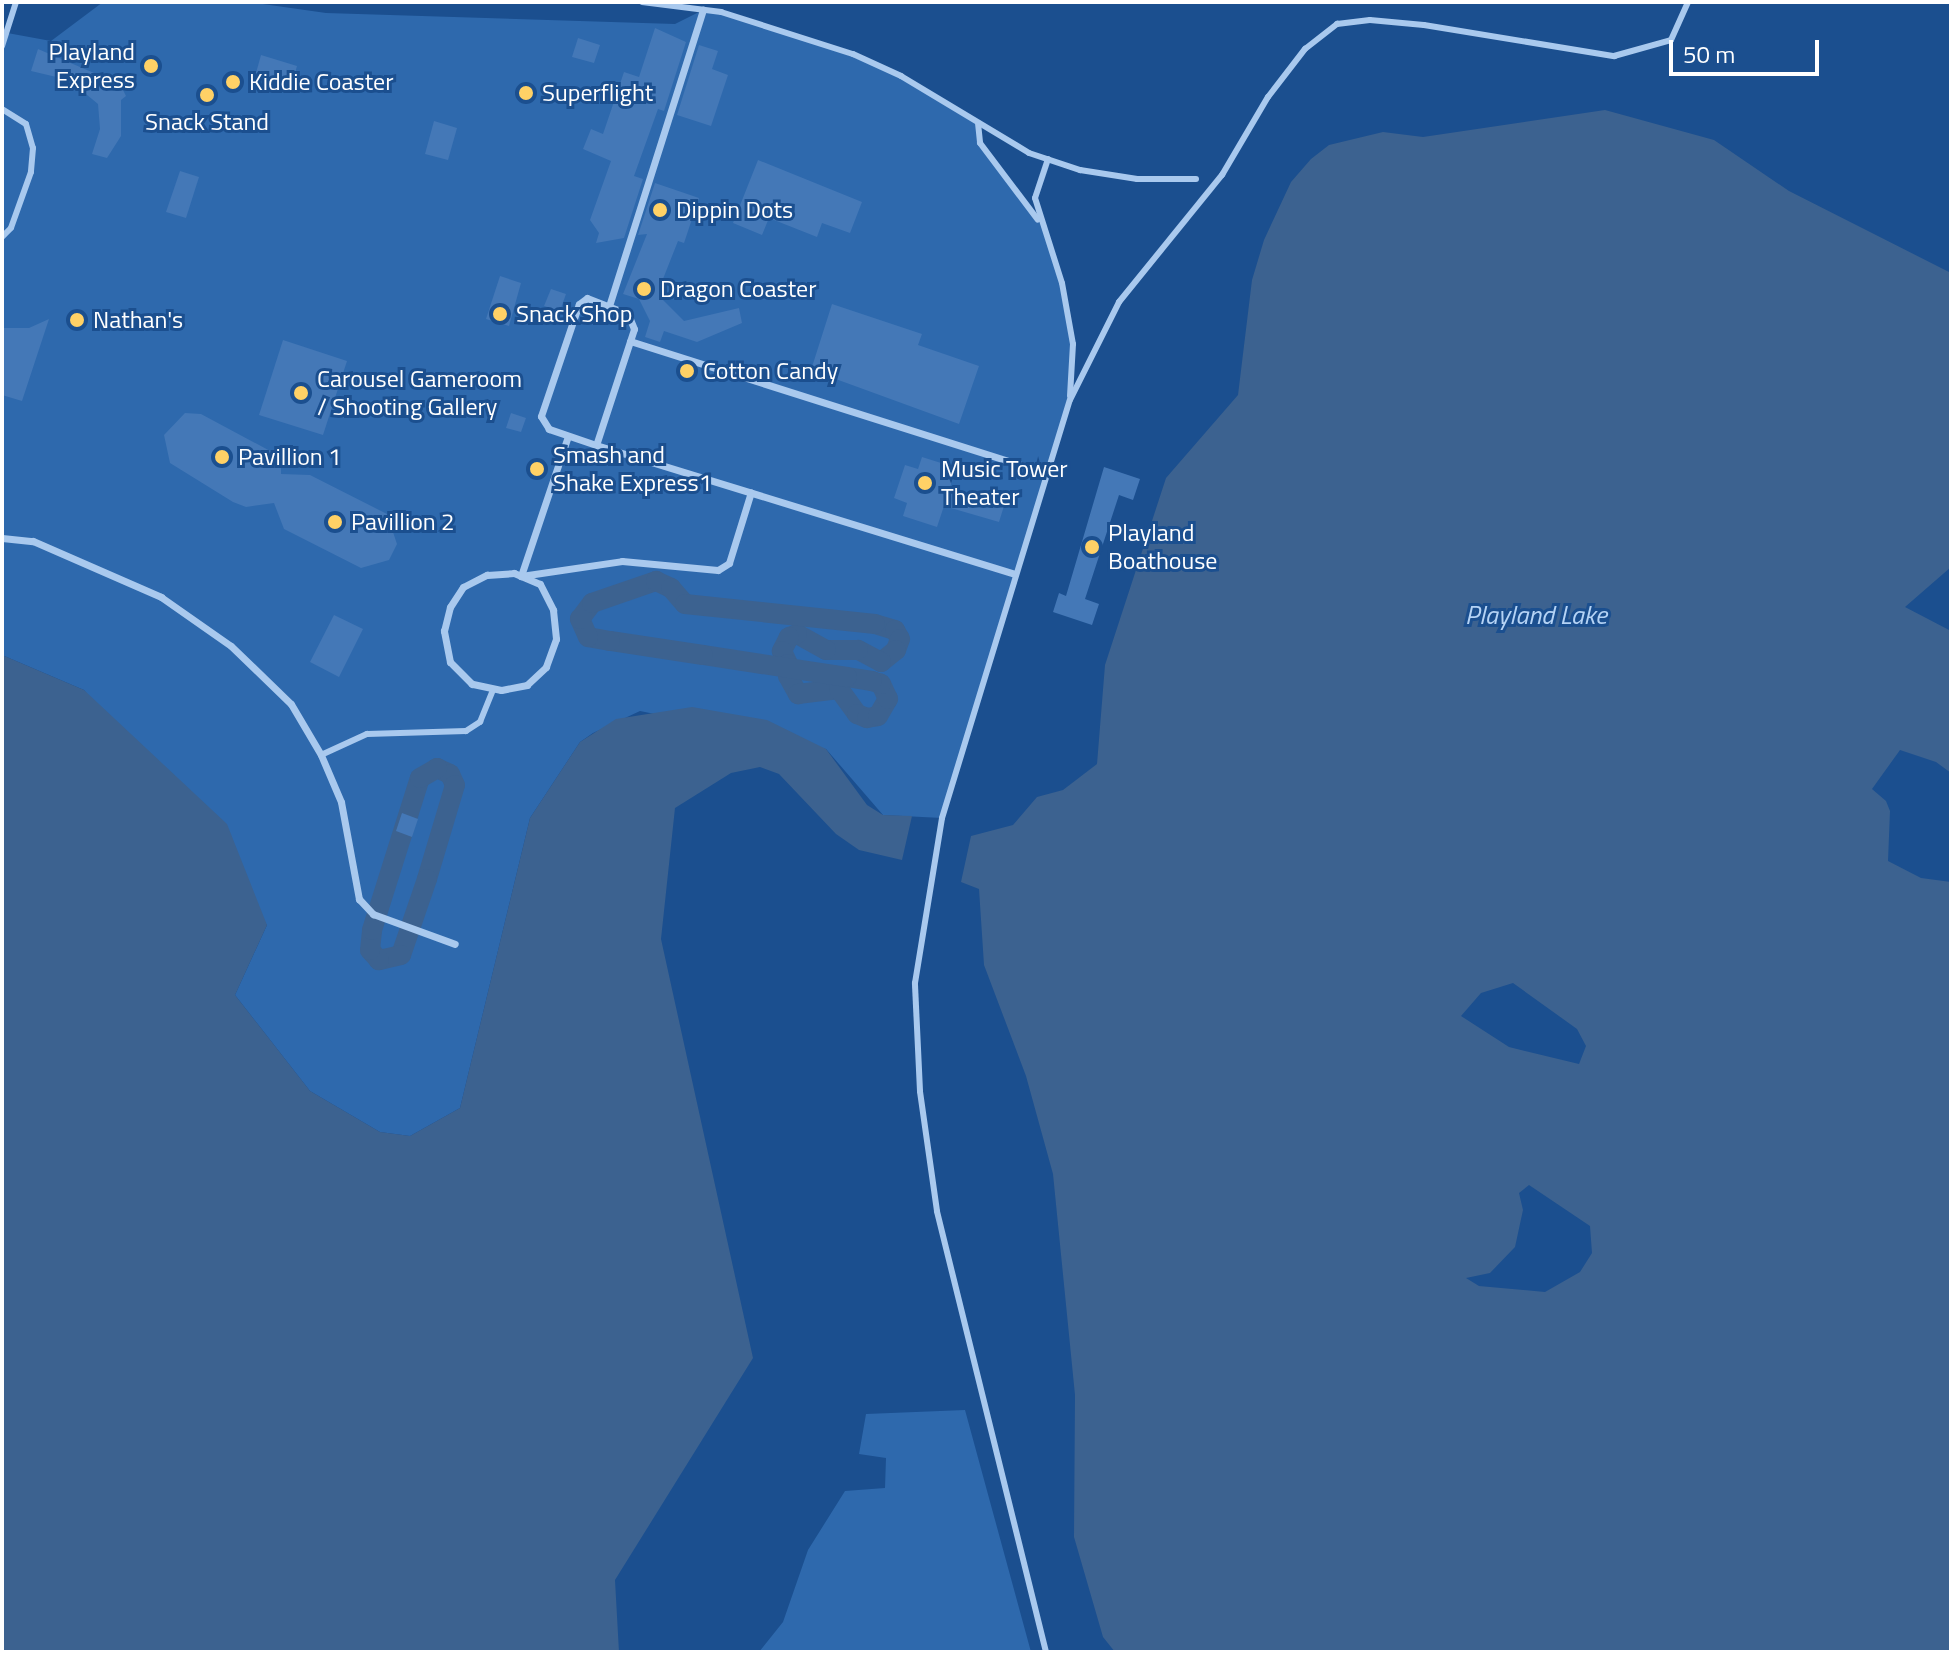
<!DOCTYPE html>
<style>
body{margin:0}
#map{position:relative;width:1953px;height:1654px;overflow:hidden;background:#1b4f8f;font-family:"Titillium Web",sans-serif}
div>[style]{position:absolute}
[style*='--x']{left:calc(var(--x)*1px);top:calc(var(--y)*1px);width:calc(var(--w)*1px);rotate:calc(var(--a)*1deg)}
.green>*{inset:0;background:#2e69ad}
.water>*{inset:0;background:#3c6290}
.canal>*{height:20px;margin:-10px;padding:0 10px;transform-origin:10px;border-radius:10px;background:#3c6290}
.building>*{inset:0;background:#4478b7}
.service>*{height:6px;margin:-3px;padding:0 3px;transform-origin:3px;border-radius:3px;background:#a9c9ee}
.pedestrian>*{height:7px;margin:-3.5px;padding:0 3.5px;transform-origin:3.5px;border-radius:3.5px;background:#a9c9ee}
.dots>*{width:22px;height:22px;translate:-50% -50%;box-sizing:border-box;border:4px solid #1b4f8f;border-radius:50%}
span{translate:-50% -50%;white-space:nowrap;text-align:center;line-height:1.15;-webkit-text-stroke:6px #1b4f8f;paint-order:stroke}
.poi-label{font-size:24px;color:#fff}
.right{translate:-100% -50%;text-align:right}
.left{translate:0 -50%;text-align:left}
.water-label{font-size:26px;color:#b5d3f5;font-style:italic}
.frame{position:absolute;inset:0;border:4px solid #fff;pointer-events:none}
.scale{position:absolute;left:1669px;top:40px;width:150px;height:36px;box-sizing:border-box;border:4px solid #fff;border-top:0;padding-left:10px;font-size:24px;line-height:28px;white-space:nowrap;color:#fff;-webkit-text-stroke:6px #1b4f8f;paint-order:stroke}
</style>
<div id="map">
<div class="green">
<i style="clip-path:polygon(103px 2px,248px 2px,326px 13px,675px 24px,703px 10px,779px 28px,901px 76px,978px 123px,980px 143px,1041px 224px,1053px 252px,1073px 344px,1070px 400px,942px 818px,883px 815px,826px 749px,640px 711px,593px 733px,580px 742px,530px 818px,460px 1108px,410px 1136px,380px 1132px,310px 1091px,235px 995px,267px 925px,84px 690px,2px 655px,2px 32px,51px 41px)"></i>
<i style="clip-path:polygon(965px 1410px,1031px 1652px,759px 1652px,783px 1622px,808px 1550px,845px 1491px,885px 1488px,886px 1458px,859px 1454px,866px 1414px)"></i>
</div>
<div class="water">
<i style="clip-path:polygon(evenodd,1605px 110px,1714px 140px,1789px 191px,1951px 273px,1951px 567px,1905px 607px,1951px 631px,1951px 773px,1936px 762px,1900px 750px,1872px 789px,1886px 801px,1890px 811px,1888px 861px,1921px 878px,1951px 882px,1951px 1652px,1115px 1652px,1103px 1637px,1074px 1537px,1075px 1395px,1053px 1174px,1026px 1076px,984px 965px,979px 889px,961px 882px,971px 836px,1013px 825px,1037px 797px,1063px 790px,1097px 764px,1105px 665px,1166px 478px,1238px 395px,1252px 280px,1264px 240px,1291px 182px,1311px 159px,1329px 145px,1383px 132px,1423px 137px,1605px 110px,1513px 983px,1577px 1029px,1586px 1046px,1579px 1064px,1509px 1047px,1461px 1016px,1481px 993px,1513px 983px,1605px 110px,1529px 1185px,1590px 1226px,1592px 1253px,1580px 1272px,1545px 1292px,1479px 1286px,1466px 1278px,1490px 1273px,1515px 1247px,1523px 1210px,1519px 1193px,1529px 1185px)"></i>
<i style="clip-path:polygon(2px 655px,84px 690px,227px 824px,267px 925px,235px 995px,310px 1091px,380px 1132px,410px 1136px,460px 1108px,530px 818px,580px 742px,616px 719px,692px 707px,767px 720px,826px 749px,867px 805px,883px 815px,912px 816px,902px 860px,859px 850px,836px 834px,779px 774px,760px 767px,731px 773px,675px 808px,661px 939px,753px 1358px,615px 1580px,619px 1652px,2px 1652px)"></i>
</div>
<div class="canal">
<i style="--x:875;--y:624;--w:21;--a:17"></i>
<i style="--x:895;--y:630;--w:10;--a:61"></i>
<i style="--x:900;--y:639;--w:12;--a:110"></i>
<i style="--x:896;--y:650;--w:19;--a:141"></i>
<i style="--x:881;--y:662;--w:26;--a:-152"></i>
<i style="--x:858;--y:650;--w:32;--a:180"></i>
<i style="--x:826;--y:650;--w:33;--a:-151"></i>
<i style="--x:797;--y:634;--w:9;--a:159"></i>
<i style="--x:789;--y:637;--w:16;--a:117"></i>
<i style="--x:782;--y:651;--w:14;--a:65"></i>
<i style="--x:788;--y:664;--w:12;--a:90"></i>
<i style="--x:788;--y:676;--w:21;--a:61"></i>
<i style="--x:798;--y:694;--w:41;--a:-7"></i>
<i style="--x:839;--y:689;--w:31;--a:54"></i>
<i style="--x:857;--y:714;--w:11;--a:22"></i>
<i style="--x:867;--y:718;--w:11;--a:-10"></i>
<i style="--x:878;--y:716;--w:20;--a:-60"></i>
<i style="--x:888;--y:699;--w:17;--a:-115"></i>
<i style="--x:881;--y:684;--w:9;--a:-162"></i>
<i style="--x:872;--y:681;--w:25;--a:-171"></i>
<i style="--x:847;--y:677;--w:146;--a:-171.3"></i>
<i style="--x:703;--y:655;--w:94;--a:-171.4"></i>
<i style="--x:610;--y:641;--w:22;--a:-170"></i>
<i style="--x:588;--y:637;--w:20;--a:-114"></i>
<i style="--x:580;--y:619;--w:20;--a:-53"></i>
<i style="--x:592;--y:603;--w:68;--a:-19"></i>
<i style="--x:656;--y:581;--w:17;--a:25"></i>
<i style="--x:671;--y:588;--w:21;--a:49"></i>
<i style="--x:685;--y:604;--w:191;--a:6"></i>
<i style="--x:437;--y:768;--w:14;--a:25"></i>
<i style="--x:450;--y:774;--w:12;--a:66"></i>
<i style="--x:455;--y:785;--w:98;--a:106.6"></i>
<i style="--x:427;--y:879;--w:80;--a:108.9"></i>
<i style="--x:401;--y:955;--w:23;--a:167"></i>
<i style="--x:379;--y:960;--w:13;--a:-132"></i>
<i style="--x:370;--y:950;--w:20;--a:-84"></i>
<i style="--x:372;--y:930;--w:159;--a:-72.5"></i>
<i style="--x:420;--y:778;--w:20;--a:-30"></i>
</div>
<div class="building">
<i style="clip-path:polygon(655px 28px,686px 42px,664px 111px,658px 109px,634px 176px,643px 179px,624px 238px,596px 243px,599px 233px,590px 220px,611px 161px,583px 149px,591px 129px,603px 134px,624px 72px,639px 77px)"></i>
<i style="clip-path:polygon(578px 38px,600px 45px,594px 63px,572px 57px)"></i>
<i style="clip-path:polygon(699px 45px,718px 51px,712px 69px,728px 75px,711px 126px,677px 115px)"></i>
<i style="clip-path:polygon(38px 49px,108px 79px,116px 76px,126px 96px,121px 100px,121px 136px,107px 158px,92px 154px,100px 129px,98px 104px,69px 80px,31px 71px)"></i>
<i style="clip-path:polygon(261px 55px,297px 66px,292px 84px,256px 73px)"></i>
<i style="clip-path:polygon(434px 121px,457px 128px,448px 160px,425px 154px)"></i>
<i style="clip-path:polygon(758px 160px,862px 202px,850px 233px,822px 223px,817px 237px,769px 218px,762px 235px,733px 223px)"></i>
<i style="clip-path:polygon(180px 171px,199px 177px,186px 218px,166px 212px)"></i>
<i style="clip-path:polygon(655px 183px,699px 198px,684px 243px,678px 241px,661px 284px,663px 300px,684px 321px,739px 308px,742px 323px,697px 342px,664px 331px,660px 342px,645px 337px,650px 321px,639px 299px,623px 294px,647px 234px,638px 235px)"></i>
<i style="clip-path:polygon(500px 276px,521px 283px,509px 326px,486px 319px)"></i>
<i style="clip-path:polygon(551px 289px,566px 294px,560px 311px,544px 306px)"></i>
<i style="clip-path:polygon(832px 304px,922px 334px,918px 345px,979px 366px,959px 424px,811px 370px)"></i>
<i style="clip-path:polygon(49px 319px,22px 401px,2px 395px,2px 328px,29px 328px)"></i>
<i style="clip-path:polygon(283px 340px,347px 361px,323px 435px,259px 415px)"></i>
<i style="clip-path:polygon(185px 413px,201px 414px,272px 452px,281px 463px,281px 474px,310px 475px,387px 514px,397px 544px,389px 560px,361px 568px,284px 529px,274px 503px,246px 507px,233px 502px,170px 463px,164px 435px)"></i>
<i style="clip-path:polygon(511px 413px,526px 418px,521px 432px,506px 428px)"></i>
<i style="clip-path:polygon(922px 457px,957px 468px,950px 487px,1004px 506px,999px 522px,944px 506px,937px 527px,903px 516px,907px 503px,894px 498px,905px 465px,918px 469px)"></i>
<i style="clip-path:polygon(1104px 467px,1140px 479px,1133px 500px,1119px 495px,1085px 599px,1099px 604px,1092px 625px,1053px 612px,1059px 593px,1066px 596px)"></i>
<i style="clip-path:polygon(334px 615px,363px 629px,339px 677px,310px 662px)"></i>
<i style="clip-path:polygon(402px 813px,418px 819px,412px 837px,396px 831px)"></i>
</div>
<div class="service">
<i style="--x:642;--y:2;--w:80;--a:7.2"></i>
<i style="--x:721;--y:12;--w:139;--a:17.7"></i>
<i style="--x:853;--y:54;--w:53;--a:24.6"></i>
<i style="--x:901;--y:76;--w:149;--a:31"></i>
<i style="--x:1029;--y:153;--w:54;--a:18.4"></i>
<i style="--x:1080;--y:170;--w:58;--a:9"></i>
<i style="--x:1137;--y:179;--w:59;--a:0"></i>
<i style="--x:2;--y:46;--w:46;--a:-72.3"></i>
<i style="--x:2;--y:109;--w:28;--a:32"></i>
<i style="--x:26;--y:124;--w:25;--a:74"></i>
<i style="--x:33;--y:148;--w:24;--a:95"></i>
<i style="--x:31;--y:172;--w:59;--a:109.7"></i>
<i style="--x:11;--y:228;--w:13;--a:135"></i>
<i style="--x:978;--y:123;--w:20;--a:84"></i>
<i style="--x:980;--y:143;--w:96;--a:53"></i>
<i style="--x:1048;--y:159;--w:41;--a:108.4"></i>
<i style="--x:1035;--y:198;--w:89;--a:72.4"></i>
<i style="--x:1062;--y:283;--w:62;--a:79.8"></i>
<i style="--x:1073;--y:344;--w:52;--a:93.3"></i>
<i style="--x:321;--y:755;--w:51;--a:-24.5"></i>
<i style="--x:367;--y:734;--w:99;--a:-1.7"></i>
<i style="--x:466;--y:731;--w:17;--a:-33"></i>
<i style="--x:480;--y:722;--w:35;--a:-68"></i>
<i style="--x:1046;--y:1652;--w:454;--a:-103.9"></i>
<i style="--x:937;--y:1211;--w:121;--a:-98.1"></i>
<i style="--x:920;--y:1091;--w:108;--a:-92.7"></i>
<i style="--x:915;--y:983;--w:167;--a:-80.7"></i>
<i style="--x:942;--y:818;--w:437;--a:-73"></i>
<i style="--x:1070;--y:400;--w:110;--a:-63.4"></i>
<i style="--x:1119;--y:302;--w:164;--a:-51"></i>
<i style="--x:1222;--y:175;--w:91;--a:-59.5"></i>
<i style="--x:1268;--y:97;--w:61;--a:-52.4"></i>
<i style="--x:1305;--y:49;--w:41;--a:-38"></i>
<i style="--x:1337;--y:24;--w:33;--a:-7"></i>
<i style="--x:1370;--y:20;--w:54;--a:5.3"></i>
<i style="--x:1424;--y:25;--w:193;--a:9.3"></i>
<i style="--x:1614;--y:56;--w:59;--a:-15.7"></i>
<i style="--x:1671;--y:40;--w:42;--a:-65.9"></i>
</div>
<div class="pedestrian">
<i style="--x:587;--y:298;--w:44;--a:21.3"></i>
<i style="--x:628;--y:314;--w:16;--a:68"></i>
<i style="--x:634;--y:329;--w:122;--a:108.1"></i>
<i style="--x:596;--y:445;--w:50;--a:-161.2"></i>
<i style="--x:549;--y:429;--w:15;--a:-122"></i>
<i style="--x:541;--y:416;--w:118;--a:-71.3"></i>
<i style="--x:579;--y:304;--w:10;--a:-37"></i>
<i style="--x:609;--y:306;--w:311;--a:-72.4"></i>
<i style="--x:630;--y:341;--w:434;--a:17.6"></i>
<i style="--x:568;--y:436;--w:148;--a:108.6"></i>
<i style="--x:521;--y:576;--w:102;--a:-8.4"></i>
<i style="--x:622;--y:561;--w:96;--a:5.4"></i>
<i style="--x:718;--y:570;--w:13;--a:-32"></i>
<i style="--x:729;--y:563;--w:74;--a:-72.8"></i>
<i style="--x:596;--y:445;--w:438;--a:17.1"></i>
<i style="--x:2;--y:538;--w:31;--a:6"></i>
<i style="--x:33;--y:541;--w:140;--a:23.6"></i>
<i style="--x:161;--y:597;--w:85;--a:35"></i>
<i style="--x:231;--y:646;--w:83;--a:44"></i>
<i style="--x:291;--y:704;--w:59;--a:59.5"></i>
<i style="--x:321;--y:755;--w:51;--a:66.9"></i>
<i style="--x:341;--y:802;--w:99;--a:79.5"></i>
<i style="--x:359;--y:899;--w:21;--a:47"></i>
<i style="--x:373;--y:914;--w:87;--a:20.1"></i>
<i style="--x:514;--y:573;--w:28;--a:23"></i>
<i style="--x:540;--y:584;--w:29;--a:63"></i>
<i style="--x:553;--y:610;--w:29;--a:84"></i>
<i style="--x:556;--y:639;--w:30;--a:110"></i>
<i style="--x:546;--y:667;--w:26;--a:137"></i>
<i style="--x:527;--y:685;--w:26;--a:169"></i>
<i style="--x:501;--y:690;--w:30;--a:-168"></i>
<i style="--x:472;--y:684;--w:31;--a:-135"></i>
<i style="--x:450;--y:662;--w:32;--a:-101"></i>
<i style="--x:444;--y:631;--w:25;--a:-76"></i>
<i style="--x:450;--y:607;--w:24;--a:-57"></i>
<i style="--x:463;--y:587;--w:27;--a:-27"></i>
<i style="--x:487;--y:575;--w:27;--a:-4"></i>
</div>
<div class="dots">
<i style="left:151px;top:66px;background:#ffd166"></i>
<i style="left:233px;top:82px;background:#ffd166"></i>
<i style="left:526px;top:93px;background:#ffd166"></i>
<i style="left:207px;top:95px;background:#ffd166"></i>
<i style="left:660px;top:210px;background:#ffd166"></i>
<i style="left:644px;top:289px;background:#ffd166"></i>
<i style="left:500px;top:314px;background:#ffd166"></i>
<i style="left:77px;top:320px;background:#ffd166"></i>
<i style="left:687px;top:371px;background:#ffd166"></i>
<i style="left:301px;top:393px;background:#ffd166"></i>
<i style="left:222px;top:457px;background:#ffd166"></i>
<i style="left:537px;top:469px;background:#ffd166"></i>
<i style="left:925px;top:483px;background:#ffd166"></i>
<i style="left:335px;top:522px;background:#ffd166"></i>
<i style="left:1092px;top:547px;background:#ffd166"></i>
</div>
<div class="poi-label">
<span class="right" style="left:135px;top:66px">Playland<br>Express</span>
<span class="left" style="left:249px;top:82px">Kiddie Coaster</span>
<span class="left" style="left:542px;top:93px">Superflight</span>
<span style="left:207px;top:122px">Snack Stand</span>
<span class="left" style="left:676px;top:210px">Dippin Dots</span>
<span class="left" style="left:660px;top:289px">Dragon Coaster</span>
<span class="left" style="left:516px;top:314px">Snack Shop</span>
<span class="left" style="left:93px;top:320px">Nathan's</span>
<span class="left" style="left:703px;top:371px">Cotton Candy</span>
<span class="left" style="left:317px;top:393px">Carousel Gameroom<br>/ Shooting Gallery</span>
<span class="left" style="left:553px;top:469px">Smash and<br>Shake Express1</span>
<span class="left" style="left:238px;top:457px">Pavillion 1</span>
<span class="left" style="left:941px;top:483px">Music Tower<br>Theater</span>
<span class="left" style="left:351px;top:522px">Pavillion 2</span>
<span class="left" style="left:1108px;top:547px">Playland<br>Boathouse</span>
</div>
<div class="water-label">
<span style="left:1536px;top:615px">Playland Lake</span>
</div>
<div class="frame"></div>
<div class="scale">50 m</div>
</div>
